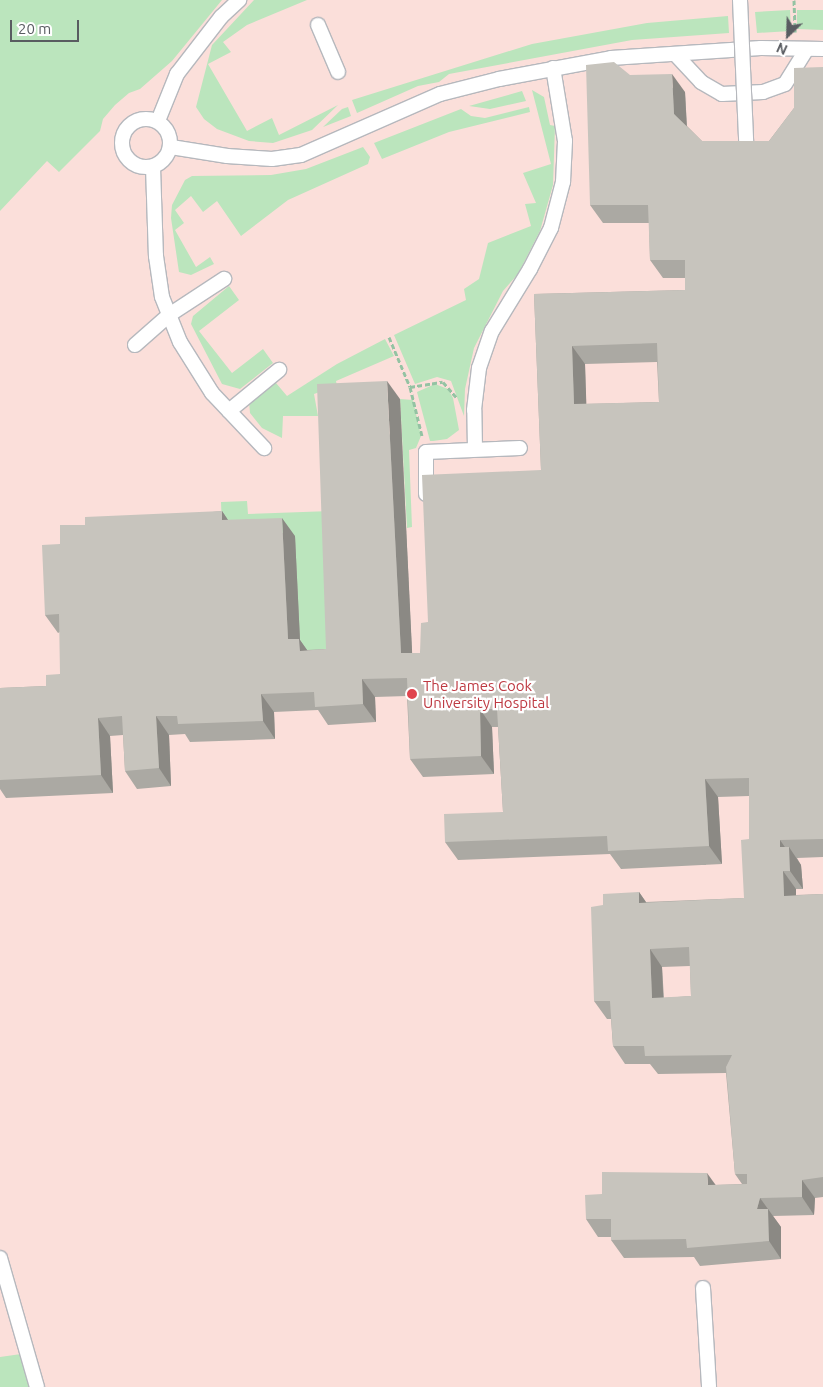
<!DOCTYPE html>
<style>
body{margin:0}
#map{position:relative;width:823px;height:1387px;overflow:hidden;background:#eceae0;font-family:Ubuntu,sans-serif}
div>[style]{position:absolute}
[style*='--x']{left:calc(var(--x)*1px);top:calc(var(--y)*1px);width:calc(var(--w)*1px);rotate:calc(var(--a)*1deg)}
.medical>*{inset:0;background:#fbdfda}
.green>*{inset:0;background:#bbe5bd}
.path>*{height:3px;margin-top:-1.5px;transform-origin:0;background:repeating-linear-gradient(90deg,#94c3a3 0 5px,transparent 0 7.5px)}
.roads{filter:drop-shadow(1px 0 #b6b8bd) drop-shadow(-1px 0 #b6b8bd) drop-shadow(0 1px #b6b8bd) drop-shadow(0 -1px #b6b8bd)}
.lane>*{height:14px;margin:-7px;padding:0 7px;transform-origin:7px;border-radius:7px;background:#fff}
.lane>.ring{margin:-7px;padding:0;box-sizing:content-box;background:none;border:14px solid #fff;border-radius:50%}
.bridges{filter:drop-shadow(1px 0 #b6b8bd) drop-shadow(-1px 0 #b6b8bd) drop-shadow(0 1px #b6b8bd) drop-shadow(0 -1px #b6b8bd)}
.lane-bridge>*{height:14px;margin:-7px;padding:0 7px;transform-origin:7px;border-radius:7px;background:#fff}
.wall>*{inset:0;background:#aba9a3}
.shaded-wall>*{inset:0;background:#8b8984}
.building>*{inset:0;background:#c7c4bd}
.dots>*{width:14px;height:14px;translate:-50% -50%;box-sizing:border-box;border:2px solid #fff;border-radius:50%}
span{translate:-50% -50%;white-space:nowrap;text-align:center;line-height:1.15;-webkit-text-stroke:4.5px #fff;paint-order:stroke}
.health-label{font-size:15px;color:#be3a42}
.left{translate:0 -50%;text-align:left}
.north{position:absolute;left:763px;top:10px;width:50px;height:50px;-webkit-text-stroke:4px #fff;paint-order:stroke;rotate:204deg;font-size:14px;font-weight:700;line-height:20px;text-align:center;color:#595c61}
.north::after{content:'';display:block;margin:auto;width:18px;height:22px;background:#595c61;clip-path:polygon(50% 0,100% 100%,50% 72%,0 100%)}
.scale{position:absolute;left:10px;top:20px;width:69px;height:22px;box-sizing:border-box;border:2px solid #595c61;border-top:0;padding-left:6px;font-size:15px;line-height:18px;white-space:nowrap;color:#595c61;-webkit-text-stroke:4px #fff;paint-order:stroke}
</style>
<div id="map">
<div class="medical">
<i style="clip-path:polygon(0 0,823px 0,823px 1387px,0 1387px)"></i>
</div>
<div class="green">
<i style="clip-path:polygon(0 0,222px 0,172px 61px,140px 89px,129px 93px,115px 105px,103px 119px,100px 131px,59px 172px,47px 161px,0 211px)"></i>
<i style="clip-path:polygon(254px 0,307px 0,247px 25px,223px 42px,231px 52px,208px 64px,247px 131px,272px 118px,279px 135px,338px 105px,312px 130px,273px 143px,249px 141px,217px 129px,204px 119px,196px 107px,212px 45px)"></i>
<i style="clip-path:polygon(790px 10px,791px 31px,757px 33px,755px 12px)"></i>
<i style="clip-path:polygon(797px 10px,823px 10px,823px 30px,797px 29px)"></i>
<i style="clip-path:polygon(728px 16px,729px 33px,632px 40px,449px 74px,439px 82px,418px 86px,357px 113px,352px 100px,532px 44px,647px 23px)"></i>
<i style="clip-path:polygon(532px 90px,544px 97px,550px 125px,555px 126px,553px 185px,540px 231px,518px 274px,503px 291px,474px 348px,465px 389px,464px 416px,451px 381px,437px 377px,415px 384px,394px 335px,466px 300px,464px 289px,479px 279px,488px 243px,531px 226px,525px 204px,536px 203px,523px 173px,551px 164px)"></i>
<i style="clip-path:polygon(522px 91px,526px 101px,490px 109px,469px 106px)"></i>
<i style="clip-path:polygon(348px 107px,351px 116px,323px 127px,342px 109px)"></i>
<i style="clip-path:polygon(529px 107px,530px 112px,449px 132px,382px 159px,374px 143px,461px 109px,471px 116px,485px 118px)"></i>
<i style="clip-path:polygon(363px 147px,370px 157px,368px 164px,288px 200px,241px 236px,217px 201px,203px 212px,191px 196px,175px 210px,184px 223px,175px 230px,196px 267px,210px 257px,214px 264px,191px 275px,179px 272px,171px 218px,172px 205px,185px 180px,192px 176px,271px 175px,306px 169px)"></i>
<i style="clip-path:polygon(229px 286px,239px 300px,199px 331px,232px 373px,263px 349px,273px 363px,240px 389px,222px 384px,191px 324px,193px 316px)"></i>
<i style="clip-path:polygon(385px 339px,394px 356px,336px 381px,337px 386px,314px 394px,318px 416px,283px 416px,282px 438px,262px 428px,250px 413px,249px 401px,272px 383px,276px 383px,287px 396px,337px 364px)"></i>
<i style="clip-path:polygon(435px 384px,448px 389px,453px 398px,459px 430px,447px 439px,433px 441px,430px 441px,417px 392px)"></i>
<i style="clip-path:polygon(400px 399px,413px 400px,421px 436px,416px 448px,409px 450px,412px 527px,407px 528px)"></i>
<i style="clip-path:polygon(247px 501px,248px 514px,331px 511px,339px 667px,301px 657px,235px 538px,222px 529px,221px 502px)"></i>
<i style="clip-path:polygon(21px 1354px,30px 1387px,0 1387px,0 1357px)"></i>
</div>
<div class="path">
<i style="--x:794;--y:0;--w:32;--a:88"></i>
<i style="--x:389;--y:337;--w:54;--a:67.2"></i>
<i style="--x:410;--y:387;--w:50;--a:76.2"></i>
<i style="--x:410;--y:387;--w:33;--a:-9"></i>
<i style="--x:443;--y:382;--w:20;--a:49"></i>
</div>
<div class="roads">
<div class="lane">
<i style="--x:318;--y:25;--w:51;--a:66.9"></i>
<i style="--x:676;--y:55;--w:37;--a:47"></i>
<i style="--x:701;--y:82;--w:24;--a:30"></i>
<i style="--x:722;--y:94;--w:41;--a:-2.8"></i>
<i style="--x:763;--y:92;--w:23;--a:-20"></i>
<i style="--x:785;--y:84;--w:40;--a:-58"></i>
<i class="ring" style="left:122px;top:119px;width:34px;height:34px"></i>
<i style="--x:158;--y:121;--w:51;--a:-68"></i>
<i style="--x:177;--y:74;--w:72;--a:-52.3"></i>
<i style="--x:221;--y:17;--w:25;--a:-43"></i>
<i style="--x:171;--y:147;--w:57;--a:9.1"></i>
<i style="--x:227;--y:156;--w:45;--a:3.8"></i>
<i style="--x:272;--y:159;--w:29;--a:-8"></i>
<i style="--x:301;--y:155;--w:152;--a:-23.7"></i>
<i style="--x:440;--y:94;--w:61;--a:-14.3"></i>
<i style="--x:499;--y:79;--w:114;--a:-10.6"></i>
<i style="--x:611;--y:58;--w:150;--a:-3.8"></i>
<i style="--x:761;--y:48;--w:62;--a:0.9"></i>
<i style="--x:153;--y:167;--w:89;--a:88.1"></i>
<i style="--x:156;--y:256;--w:41;--a:81.7"></i>
<i style="--x:162;--y:297;--w:48;--a:68.2"></i>
<i style="--x:180;--y:342;--w:60;--a:57.9"></i>
<i style="--x:212;--y:393;--w:76;--a:46.6"></i>
<i style="--x:135;--y:345;--w:45;--a:-41.4"></i>
<i style="--x:169;--y:315;--w:66;--a:-33.2"></i>
<i style="--x:229;--y:411;--w:65;--a:-39.4"></i>
<i style="--x:475;--y:449;--w:39;--a:-91"></i>
<i style="--x:474;--y:410;--w:42;--a:-83.2"></i>
<i style="--x:479;--y:368;--w:39;--a:-71"></i>
<i style="--x:492;--y:331;--w:73;--a:-58.5"></i>
<i style="--x:530;--y:269;--w:46;--a:-62.9"></i>
<i style="--x:551;--y:228;--w:48;--a:-75.4"></i>
<i style="--x:563;--y:182;--w:41;--a:-87.2"></i>
<i style="--x:565;--y:141;--w:74;--a:-99.3"></i>
<i style="--x:426;--y:494;--w:42;--a:-90"></i>
<i style="--x:426;--y:452;--w:94;--a:-2.4"></i>
<i style="--x:0;--y:1258;--w:134;--a:74"></i>
<i style="--x:703;--y:1288;--w:99;--a:86.5"></i>
</div>
</div>
<div class="bridges">
<div class="lane-bridge">
<i style="--x:740;--y:0;--w:159;--a:87.5"></i>
</div>
</div>
<div class="wall">
<i style="clip-path:polygon(evenodd,823px 67px,823px 857px,797px 858px,801px 865px,803px 889px,796px 889px,796px 895px,823px 894px,823px 1197px,815px 1198px,814px 1215px,773px 1216px,781px 1227px,781px 1259px,700px 1266px,694px 1257px,624px 1258px,611px 1240px,611px 1237px,598px 1237px,586px 1219px,602px 1194px,716px 1185px,742px 1184px,735px 1174px,726px 1073px,658px 1074px,650px 1064px,625px 1064px,613px 1046px,611px 1019px,607px 1019px,594px 1001px,603px 905px,639px 892px,646px 902px,744px 898px,749px 839px,749px 796px,718px 797px,722px 864px,621px 869px,610px 854px,458px 860px,445px 842px,503px 812px,498px 727px,492px 727px,494px 774px,423px 777px,410px 759px,407px 696px,375px 697px,376px 722px,328px 725px,318px 710px,274px 712px,275px 739px,190px 742px,185px 734px,169px 735px,171px 786px,137px 789px,125px 771px,123px 735px,110px 736px,113px 793px,6px 798px,0 789px,0 688px,46px 686px,60px 674px,60px 632px,58px 633px,45px 615px,60px 544px,85px 525px,222px 511px,228px 520px,295px 536px,300px 640px,307px 650px,326px 649px,400px 399px,412px 653px,420px 653px,428px 622px,541px 470px,534px 294px,685px 290px,685px 278px,663px 278px,650px 260px,649px 223px,603px 223px,590px 205px,630px 75px,685px 92px,687px 126px,702px 141px,769px 141px,794px 108px,823px 67px,657px 362px,659px 402px,586px 404px,585px 364px,657px 362px,823px 67px,690px 966px,691px 996px,664px 998px,662px 967px,690px 966px)"></i>
</div>
<div class="shaded-wall">
<i style="clip-path:polygon(672px 74px,685px 92px,687px 132px,674px 114px)"></i>
<i style="clip-path:polygon(572px 346px,585px 364px,587px 423px,574px 404px)"></i>
<i style="clip-path:polygon(387px 381px,400px 399px,413px 671px,401px 653px)"></i>
<i style="clip-path:polygon(222px 511px,234px 529px,222px 520px)"></i>
<i style="clip-path:polygon(282px 518px,295px 536px,300px 640px,312px 657px,312px 669px,288px 639px)"></i>
<i style="clip-path:polygon(362px 679px,375px 697px,376px 722px,363px 704px)"></i>
<i style="clip-path:polygon(261px 694px,274px 712px,275px 739px,263px 721px)"></i>
<i style="clip-path:polygon(480px 709px,492px 727px,494px 774px,481px 756px)"></i>
<i style="clip-path:polygon(156px 716px,169px 735px,171px 786px,159px 768px)"></i>
<i style="clip-path:polygon(98px 718px,110px 736px,113px 793px,101px 775px)"></i>
<i style="clip-path:polygon(705px 779px,718px 797px,722px 864px,709px 846px)"></i>
<i style="clip-path:polygon(780px 840px,789px 853px,789px 847px,801px 865px,803px 889px,790px 871px,780px 847px)"></i>
<i style="clip-path:polygon(783px 871px,796px 889px,796px 914px,784px 896px)"></i>
<i style="clip-path:polygon(639px 892px,652px 911px,639px 903px)"></i>
<i style="clip-path:polygon(650px 949px,662px 967px,664px 1016px,652px 998px)"></i>
<i style="clip-path:polygon(707px 1173px,720px 1191px,708px 1185px)"></i>
<i style="clip-path:polygon(802px 1180px,815px 1198px,814px 1215px,802px 1197px)"></i>
<i style="clip-path:polygon(760px 1198px,781px 1227px,781px 1259px,769px 1241px,757px 1209px)"></i>
</div>
<div class="building">
<i style="clip-path:polygon(evenodd,614px 62px,630px 75px,672px 74px,674px 114px,702px 141px,769px 141px,794px 108px,794px 68px,823px 67px,823px 839px,780px 840px,780px 847px,789px 847px,790px 871px,783px 871px,784px 896px,823px 894px,823px 1177px,802px 1180px,802px 1197px,760px 1198px,757px 1209px,768px 1209px,769px 1241px,687px 1248px,686px 1239px,611px 1240px,611px 1219px,586px 1219px,585px 1195px,602px 1194px,602px 1172px,707px 1173px,708px 1185px,747px 1184px,747px 1174px,735px 1174px,726px 1067px,732px 1055px,645px 1056px,644px 1046px,613px 1046px,610px 1001px,594px 1001px,591px 907px,603px 905px,603px 894px,639px 892px,639px 903px,744px 898px,741px 840px,749px 839px,749px 778px,705px 779px,709px 846px,608px 851px,607px 836px,445px 842px,444px 814px,503px 812px,497px 709px,480px 709px,481px 756px,410px 759px,407px 678px,362px 679px,363px 704px,315px 707px,314px 692px,261px 694px,263px 721px,178px 724px,177px 716px,156px 716px,159px 768px,125px 771px,122px 716px,98px 718px,101px 775px,0 780px,0 688px,46px 686px,46px 675px,60px 674px,59px 614px,45px 615px,42px 545px,60px 544px,60px 525px,85px 525px,85px 517px,222px 511px,222px 520px,282px 518px,288px 639px,299px 639px,300px 651px,326px 649px,317px 384px,387px 381px,401px 653px,420px 653px,421px 623px,428px 622px,422px 475px,541px 470px,534px 294px,685px 290px,685px 260px,650px 260px,648px 205px,590px 205px,586px 65px,614px 62px,657px 343px,659px 402px,574px 404px,572px 346px,657px 343px,614px 62px,689px 947px,691px 996px,652px 998px,650px 949px,689px 947px)"></i>
</div>
<div class="dots">
<i style="left:412px;top:694px;background:#e0444e"></i>
</div>
<div class="health-label">
<span class="left" style="left:423px;top:694px">The James Cook<br>University Hospital</span>
</div>
<div class="north">N</div>
<div class="scale">20 m</div>
</div>
